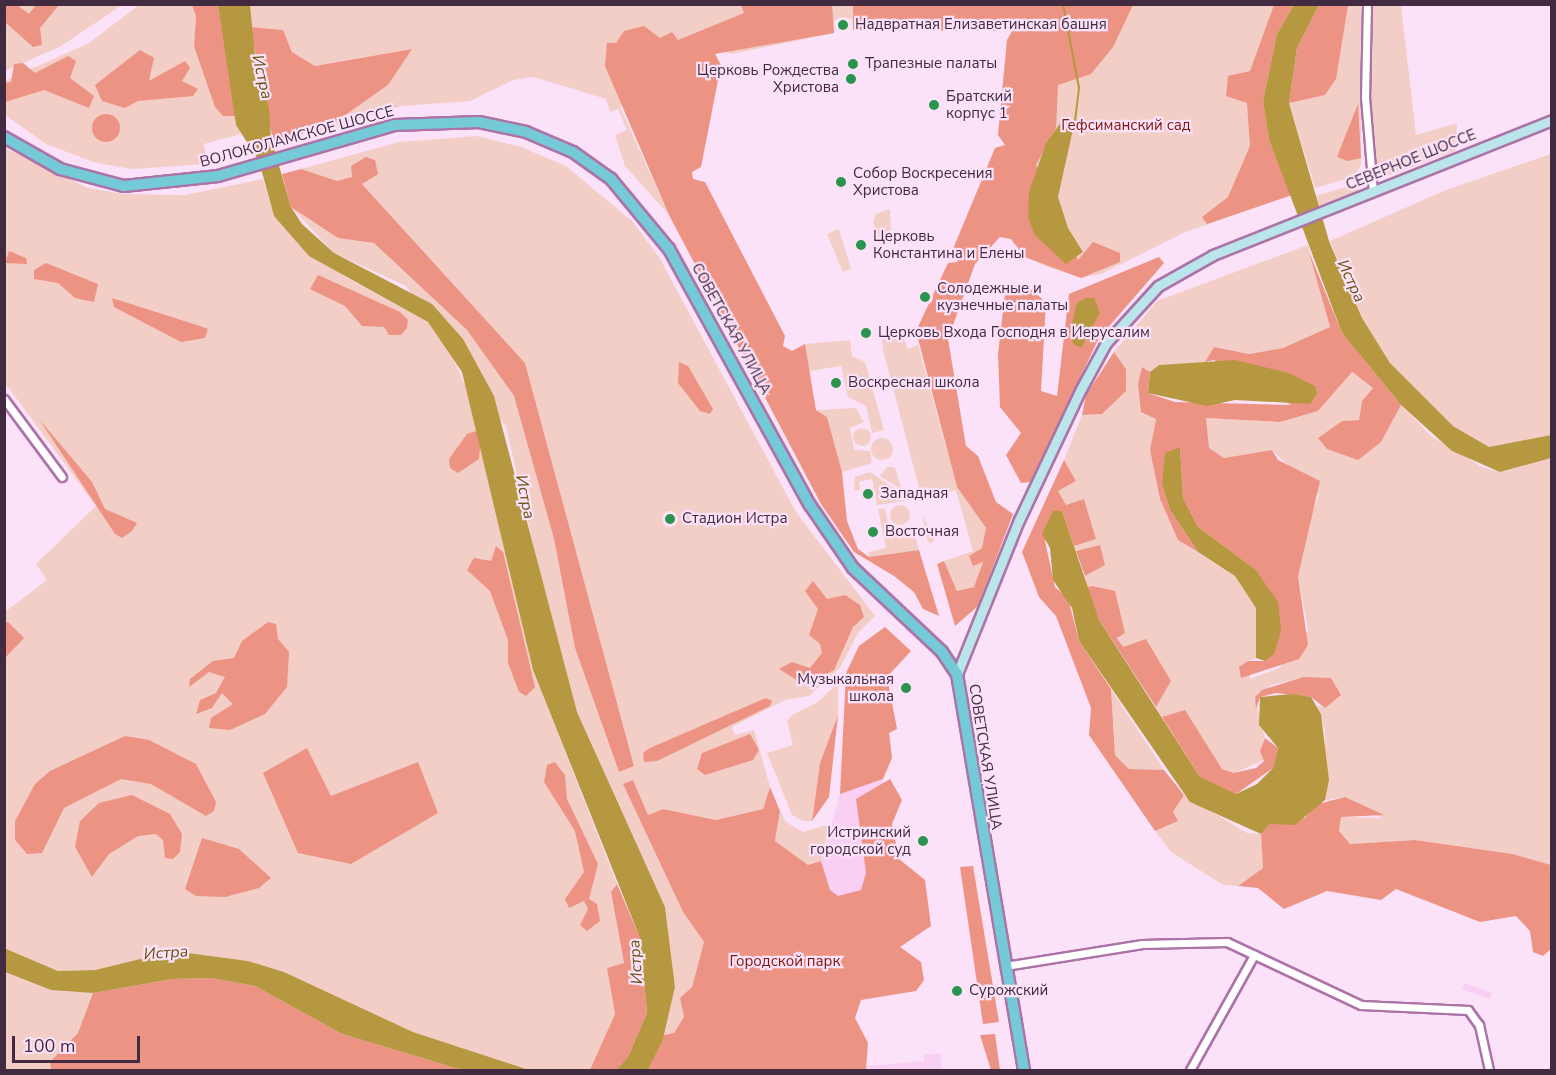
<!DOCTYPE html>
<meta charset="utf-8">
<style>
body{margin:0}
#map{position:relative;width:1556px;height:1075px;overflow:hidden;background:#fbe2f8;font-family:"Nunito Sans",sans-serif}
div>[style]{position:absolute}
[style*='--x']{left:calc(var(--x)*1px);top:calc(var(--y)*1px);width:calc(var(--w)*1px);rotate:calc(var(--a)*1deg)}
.built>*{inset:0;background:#f9cff4}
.green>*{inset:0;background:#f3cec7}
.round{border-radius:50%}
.forest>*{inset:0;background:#ed9384}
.water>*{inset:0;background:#b69840}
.stream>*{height:2px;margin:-1px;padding:0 1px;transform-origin:1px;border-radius:1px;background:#b69840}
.roads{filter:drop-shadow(2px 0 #ac73a7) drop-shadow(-2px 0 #ac73a7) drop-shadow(0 2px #ac73a7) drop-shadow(0 -2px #ac73a7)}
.street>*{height:7px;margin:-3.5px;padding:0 3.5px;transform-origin:3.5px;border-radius:3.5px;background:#fff}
.secondary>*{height:9px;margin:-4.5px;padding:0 4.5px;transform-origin:4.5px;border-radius:4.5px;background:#b9e5eb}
.primary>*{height:10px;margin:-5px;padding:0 5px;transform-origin:5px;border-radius:5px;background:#74cbd7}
.dots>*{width:16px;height:16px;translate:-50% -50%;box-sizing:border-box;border:3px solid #fbe2f8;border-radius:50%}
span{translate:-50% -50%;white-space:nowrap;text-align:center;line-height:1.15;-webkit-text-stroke:4.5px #fbe2f8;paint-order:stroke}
.poi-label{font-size:15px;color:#422a40}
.left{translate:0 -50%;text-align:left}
.right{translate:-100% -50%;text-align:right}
.park-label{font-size:15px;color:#7f150c}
.street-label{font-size:15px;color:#422a40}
.water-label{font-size:16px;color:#67520f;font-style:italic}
.frame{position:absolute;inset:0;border:6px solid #422a40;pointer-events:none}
.scale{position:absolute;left:12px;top:1036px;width:128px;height:27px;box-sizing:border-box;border:3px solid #422a40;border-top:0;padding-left:8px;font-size:18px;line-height:21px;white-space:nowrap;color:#422a40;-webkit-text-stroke:4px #fbe2f8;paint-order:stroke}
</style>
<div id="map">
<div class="built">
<i style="clip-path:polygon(883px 779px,887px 813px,853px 917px,830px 891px,821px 861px,840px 794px)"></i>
<i style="clip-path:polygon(1464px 983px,1492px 993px,1490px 999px,1462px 989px)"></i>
<i style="clip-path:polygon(940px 1053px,942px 1070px,848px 1068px,924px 1061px,924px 1055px)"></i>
</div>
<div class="green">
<i style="clip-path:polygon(5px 5px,122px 5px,61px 46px,5px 71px)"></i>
<i style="clip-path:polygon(139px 5px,192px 5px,196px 15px,194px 46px,223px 116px,236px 116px,241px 134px,204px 144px,207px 164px,132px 169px,96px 163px,46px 144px,5px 115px,4px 81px,89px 43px)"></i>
<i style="clip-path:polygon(250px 5px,1294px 5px,1277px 34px,1263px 101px,1292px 195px,1183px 233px,1101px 274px,1081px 278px,1048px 267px,1025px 257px,1011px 239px,1000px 237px,995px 148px,1005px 145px,998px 135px,1007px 40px,1016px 33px,1015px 26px,1004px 24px,1000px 31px,853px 30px,852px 19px,834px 20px,834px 33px,732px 54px,720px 50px,620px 107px,669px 215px,625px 166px,615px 135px,627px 130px,618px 109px,610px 112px,606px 99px,534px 77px,513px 80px,470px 101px,402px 106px,310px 134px,388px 85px,411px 49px,315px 66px,292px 52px,283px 30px,250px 27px)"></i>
<i style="clip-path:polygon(1319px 5px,1361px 5px,1361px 165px,1353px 177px,1315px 188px,1289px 103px)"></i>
<i style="clip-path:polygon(1370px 5px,1401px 5px,1416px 135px,1457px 123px,1455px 151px,1383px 178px,1370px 150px)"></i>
<i style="clip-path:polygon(477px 136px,521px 147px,566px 166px,632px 221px,659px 257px,796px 512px,875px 616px,858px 633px,840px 668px,809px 696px,785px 700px,732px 727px,735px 735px,754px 730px,770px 787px,763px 809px,716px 820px,663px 809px,648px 815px,633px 780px,623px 784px,683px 912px,704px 942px,692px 987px,680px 998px,684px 1017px,674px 1033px,664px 1035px,675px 987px,665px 907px,577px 712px,561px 663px,506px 427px,406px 286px,334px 253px,291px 207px,338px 238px,374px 243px,467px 330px,515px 398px,554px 539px,575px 648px,619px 772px,634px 766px,525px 363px,355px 176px,337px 182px,301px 169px,399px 142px)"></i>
<i style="clip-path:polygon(5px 148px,88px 188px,124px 194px,185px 195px,263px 179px,274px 216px,345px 277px,428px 322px,448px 348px,472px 400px,533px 670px,617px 884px,611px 892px,624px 964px,607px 968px,615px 1014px,590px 1070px,529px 1070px,413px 1032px,284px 972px,248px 961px,173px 951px,95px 970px,58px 971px,5px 948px,5px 612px,47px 580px,36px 564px,96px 506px,5px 383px)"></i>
<i style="clip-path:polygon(1551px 154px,1551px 435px,1489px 447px,1453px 426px,1390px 363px,1362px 318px,1330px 241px,1446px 190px)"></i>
<i style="clip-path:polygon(1362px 182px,1358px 191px,1318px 206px,1316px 196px)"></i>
<i style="clip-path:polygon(890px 209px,891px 239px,880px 241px,873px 222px,876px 214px)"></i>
<i style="clip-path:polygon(839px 229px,851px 269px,843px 272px,827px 234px)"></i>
<i style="clip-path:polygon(1308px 245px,1330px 327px,1283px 348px,1249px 354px,1214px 347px,1205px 362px,1159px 365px,1150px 372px,1142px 367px,1156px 418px,1150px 450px,1160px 499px,1178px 540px,1235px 576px,1257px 608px,1259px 644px,1256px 658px,1248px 661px,1250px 679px,1279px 668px,1308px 630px,1298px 576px,1305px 530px,1319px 495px,1272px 450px,1224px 458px,1209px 448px,1206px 418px,1280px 422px,1318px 411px,1351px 372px,1373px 388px,1362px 401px,1359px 420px,1342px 421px,1318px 438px,1327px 449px,1348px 455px,1381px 442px,1401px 405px,1431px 436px,1482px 467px,1500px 472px,1551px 458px,1551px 865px,1513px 854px,1415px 840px,1349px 844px,1339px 831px,1341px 817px,1382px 818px,1345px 797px,1325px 800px,1325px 730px,1317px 705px,1326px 708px,1303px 677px,1271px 685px,1255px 698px,1265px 738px,1260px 751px,1264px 760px,1234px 773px,1222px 769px,1185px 711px,1162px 717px,1156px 707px,1171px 681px,1138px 643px,1123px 648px,1096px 591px,1085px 588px,1085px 576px,1105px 565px,1100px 545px,1076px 551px,1074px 546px,1096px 539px,1084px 499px,1066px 506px,1057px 490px,1076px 481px,1064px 460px,1082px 415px,1102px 414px,1126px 369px,1114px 352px,1157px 301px)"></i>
<i style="clip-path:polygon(904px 339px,908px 349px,918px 345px,957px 487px,986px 528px,980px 576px,974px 587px,957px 591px,944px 561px,973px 551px,956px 490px,922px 499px,883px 350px,882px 340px)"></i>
<i style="clip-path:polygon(850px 340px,852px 356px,865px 362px,884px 430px,872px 433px,866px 406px,848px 397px,841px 366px,809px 371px,805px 344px)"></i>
<i style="clip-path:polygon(856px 408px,864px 422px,850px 428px,854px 450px,870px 451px,872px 463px,842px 472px,827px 417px,816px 410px)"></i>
<i class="round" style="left:853px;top:428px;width:18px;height:18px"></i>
<i class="round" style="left:871px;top:438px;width:22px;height:22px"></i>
<i style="clip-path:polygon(887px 467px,895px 467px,901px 489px,880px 476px)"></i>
<i style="clip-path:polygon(870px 472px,904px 495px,905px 501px,877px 505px,872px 479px,859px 482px,860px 490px,854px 491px,855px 477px)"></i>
<i class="round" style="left:890px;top:505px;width:20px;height:20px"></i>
<i style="clip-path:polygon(885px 508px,890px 532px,912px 527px,919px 550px,869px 557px,868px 552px,886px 548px,878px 509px)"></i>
<i style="clip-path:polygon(922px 514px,934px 539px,932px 543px,928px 542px)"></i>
<i style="clip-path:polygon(838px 683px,838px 715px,820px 763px,812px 821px,803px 821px,792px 815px,767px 753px,793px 745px,787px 721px,792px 715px,818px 702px)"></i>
<i style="clip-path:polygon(1111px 689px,1164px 770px,1129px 769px,1115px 755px)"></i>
<i style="clip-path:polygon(1184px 795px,1247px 833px,1261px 834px,1263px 868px,1238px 886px,1223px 885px,1171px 852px,1155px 831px,1177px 821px,1173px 812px)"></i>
<i style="clip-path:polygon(780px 811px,786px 822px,803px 832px,830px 824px,821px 861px,808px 865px,775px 841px)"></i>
<i style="clip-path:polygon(4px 972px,51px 990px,93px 993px,467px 1070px,5px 1070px)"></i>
</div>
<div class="forest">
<i style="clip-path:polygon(4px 5px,17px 5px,29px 14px,36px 5px,59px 5px,40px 28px,42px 45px,33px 47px,5px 22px)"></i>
<i style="clip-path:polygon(192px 5px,218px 5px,236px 116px,223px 116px,215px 107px,194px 46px,196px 16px)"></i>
<i style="clip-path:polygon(741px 5px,832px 5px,834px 33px,715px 54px,721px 65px,701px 167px,692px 172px,693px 179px,705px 182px,785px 336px,783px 346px,792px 351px,805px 344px,816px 410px,827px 417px,842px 472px,847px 521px,858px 549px,869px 557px,919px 550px,939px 616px,923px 609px,914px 592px,894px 576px,854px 552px,821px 504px,669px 215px,605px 66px,607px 43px,616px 43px,624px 31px,644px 26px,660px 38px,672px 32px,678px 40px,744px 13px)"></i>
<i style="clip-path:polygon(853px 5px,1133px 5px,1113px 47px,1091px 74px,1058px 85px,1056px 128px,1036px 165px,1078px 260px,1093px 242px,1120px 253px,1120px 262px,1081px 278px,1025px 257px,1011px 239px,1000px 237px,975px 264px,948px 339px,966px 446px,978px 456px,996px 502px,1013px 514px,978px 606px,955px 626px,937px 564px,944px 561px,957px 591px,974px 587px,983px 562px,973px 566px,969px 556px,982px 548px,986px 528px,957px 487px,916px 331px,948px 263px,958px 262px,953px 249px,995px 148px,1005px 145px,998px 135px,1007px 40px,1015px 26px,1004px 24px,1000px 31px,853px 30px)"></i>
<i style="clip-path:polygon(1274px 5px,1294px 5px,1277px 34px,1263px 101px,1269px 139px,1292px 195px,1207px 224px,1202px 217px,1228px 197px,1250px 146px,1247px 103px,1226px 96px,1228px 76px,1250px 71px)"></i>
<i style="clip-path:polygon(1319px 5px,1348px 5px,1336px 79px,1325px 95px,1289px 103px,1297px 48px)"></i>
<i style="clip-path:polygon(250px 27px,283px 30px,292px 52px,315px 66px,412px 49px,388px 85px,341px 118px,274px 145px)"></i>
<i style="clip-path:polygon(140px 50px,154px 58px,149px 81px,185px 61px,190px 68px,182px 81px,198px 89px,193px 96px,138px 101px,125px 108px,102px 101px,95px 85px)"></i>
<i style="clip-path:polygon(68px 56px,76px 61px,70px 78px,94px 96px,89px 108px,44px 90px,5px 102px,5px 83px,11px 82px,14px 64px,23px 63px,35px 73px)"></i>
<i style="clip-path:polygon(1358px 104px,1361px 158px,1347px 161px,1337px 157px)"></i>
<i class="round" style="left:92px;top:114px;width:28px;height:28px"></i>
<i style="clip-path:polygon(366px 157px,375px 160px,378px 174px,362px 184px,525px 363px,634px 766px,619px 772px,575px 648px,554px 539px,514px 396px,467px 330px,374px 243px,338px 238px,291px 207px,282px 174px,301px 169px,337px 181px,352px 177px,351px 166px)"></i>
<i style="clip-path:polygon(9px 251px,26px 258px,27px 264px,5px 263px)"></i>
<i style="clip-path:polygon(1309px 252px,1342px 333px,1401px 405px,1381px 442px,1358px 460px,1327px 449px,1318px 438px,1342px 421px,1359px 420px,1362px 401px,1373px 388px,1352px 372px,1318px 411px,1280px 422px,1206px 418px,1209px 448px,1224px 458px,1272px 450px,1278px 460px,1320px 481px,1298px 576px,1308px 645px,1299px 659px,1241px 678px,1239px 667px,1248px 661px,1265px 661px,1255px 569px,1198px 527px,1183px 498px,1180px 448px,1162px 485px,1170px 510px,1198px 552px,1178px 540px,1160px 499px,1150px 450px,1156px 419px,1141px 412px,1138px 384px,1142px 367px,1150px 372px,1148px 393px,1175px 402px,1291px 405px,1214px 360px,1205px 362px,1214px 347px,1249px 354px,1283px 348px,1330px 327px)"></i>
<i style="clip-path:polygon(1159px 257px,1164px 263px,1099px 338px,1030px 482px,1021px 483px,1006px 455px,1021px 433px,1000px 407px,998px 354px,1005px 294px,1028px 287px,1046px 302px,1041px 391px,1057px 396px,1069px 294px)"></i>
<i style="clip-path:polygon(46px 263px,98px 284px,94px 302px,75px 298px,58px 283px,34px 279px,34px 270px)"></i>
<i style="clip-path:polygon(318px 275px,400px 312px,408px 320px,407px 328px,401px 335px,389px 335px,384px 327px,362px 326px,345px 306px,310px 289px)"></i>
<i style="clip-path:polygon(112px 298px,200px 326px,208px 329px,205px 338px,181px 342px,114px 307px)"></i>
<i style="clip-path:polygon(1114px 352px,1126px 369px,1126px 391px,1102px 414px,1082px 415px,1086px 395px)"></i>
<i style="clip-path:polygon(679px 362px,688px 366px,713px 409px,710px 414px,700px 411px,678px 383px)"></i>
<i style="clip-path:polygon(39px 419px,92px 482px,105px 509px,137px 523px,132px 531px,122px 538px,115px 534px)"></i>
<i style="clip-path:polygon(476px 431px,481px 438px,479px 459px,458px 473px,450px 468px,449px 459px,467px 434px)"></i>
<i style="clip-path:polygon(1064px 460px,1076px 481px,1058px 491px,1066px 505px,1084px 499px,1096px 539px,1074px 546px,1062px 511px,1045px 541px,1055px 587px,1068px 598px,1079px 641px,1111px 689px,1115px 755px,1129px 769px,1164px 770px,1184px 795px,1173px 812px,1178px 821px,1155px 831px,1089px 735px,1091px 708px,1056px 616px,1039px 597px,1022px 552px)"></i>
<i style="clip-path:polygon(1100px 545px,1105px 565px,1085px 576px,1076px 551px)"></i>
<i style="clip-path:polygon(496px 546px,503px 552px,535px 687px,526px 696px,519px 692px,508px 663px,508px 640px,490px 591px,467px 570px,474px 558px,491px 561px)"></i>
<i style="clip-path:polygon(813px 581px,827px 599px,845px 595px,860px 605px,864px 617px,853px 627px,834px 670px,805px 685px,779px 669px,792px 662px,810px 668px,822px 653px,820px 644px,809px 635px,818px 609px,805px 591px)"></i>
<i style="clip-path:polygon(1092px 586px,1115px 591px,1125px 633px,1117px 638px,1123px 647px,1146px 639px,1171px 681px,1156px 707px,1099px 620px,1085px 588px)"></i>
<i style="clip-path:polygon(8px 622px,24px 638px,5px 658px,5px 623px)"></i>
<i style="clip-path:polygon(268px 622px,276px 624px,278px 639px,289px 652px,287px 687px,265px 714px,230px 730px,209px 728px,211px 718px,233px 704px,222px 693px,212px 708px,196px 714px,200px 700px,216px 693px,225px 677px,209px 672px,189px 687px,190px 679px,213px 661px,234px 658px,242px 641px)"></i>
<i style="clip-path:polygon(885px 627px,911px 651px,887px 677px,897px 729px,889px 733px,892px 758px,883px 779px,840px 794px,846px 673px,859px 646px)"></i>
<i style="clip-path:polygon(1303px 677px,1331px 678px,1341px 695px,1325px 708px,1311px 697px,1276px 693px,1260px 697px,1256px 709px,1255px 697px,1262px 690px)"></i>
<i style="clip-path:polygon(766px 698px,772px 701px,770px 706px,657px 761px,644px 762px,643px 753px,650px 748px)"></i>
<i style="clip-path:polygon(1185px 710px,1222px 769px,1234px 773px,1256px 768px,1264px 761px,1260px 751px,1265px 738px,1278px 748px,1273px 768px,1236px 794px,1214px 788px,1200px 777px,1162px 717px)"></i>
<i style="clip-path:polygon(838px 715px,829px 797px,812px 821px,820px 763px)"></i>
<i style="clip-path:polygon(750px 734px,759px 750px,753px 760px,705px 775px,697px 769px,702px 753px)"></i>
<i style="clip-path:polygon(125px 736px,149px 740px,196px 764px,216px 802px,214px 811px,206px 816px,151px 784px,121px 779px,64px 808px,42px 853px,27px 854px,15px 840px,15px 821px,35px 784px,50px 771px)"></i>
<i style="clip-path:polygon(307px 748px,331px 796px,418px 762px,438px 813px,351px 864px,298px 853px,263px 773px)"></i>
<i style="clip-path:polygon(555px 762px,565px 775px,567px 799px,598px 864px,589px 899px,597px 904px,600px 921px,587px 931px,580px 925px,588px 909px,584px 901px,569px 908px,565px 899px,584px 872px,575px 831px,544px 782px,547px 765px)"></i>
<i style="clip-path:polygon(890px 779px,902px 800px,892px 824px,899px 859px,925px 880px,931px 926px,900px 947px,921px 962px,924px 980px,916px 991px,861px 1000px,855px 1018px,868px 1043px,866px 1070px,648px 1070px,664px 1035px,674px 1033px,684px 1017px,680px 998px,692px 987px,704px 942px,683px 912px,623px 784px,633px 780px,648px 815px,663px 809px,716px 820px,763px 809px,770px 787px,780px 811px,775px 841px,808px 865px,821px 861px,830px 890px,838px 896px,861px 890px,866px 873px,856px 799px)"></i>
<i style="clip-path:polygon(132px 795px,170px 814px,182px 834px,180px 852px,173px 859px,165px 858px,163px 840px,156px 834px,138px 836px,109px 854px,92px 877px,75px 847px,80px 821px,99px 803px)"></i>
<i style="clip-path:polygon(1345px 797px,1384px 815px,1341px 817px,1339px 831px,1350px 844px,1415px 840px,1513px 854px,1551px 865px,1551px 949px,1543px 956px,1533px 952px,1530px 931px,1516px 916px,1480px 922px,1396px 889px,1381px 900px,1327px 891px,1284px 909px,1258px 888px,1238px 886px,1263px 868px,1261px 834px,1270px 824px,1305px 818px,1314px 805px)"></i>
<i style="clip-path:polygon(202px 838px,239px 849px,271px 878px,259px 888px,225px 897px,196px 896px,185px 889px)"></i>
<i style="clip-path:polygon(973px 866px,999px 1022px,983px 1024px,960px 867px)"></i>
<i style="clip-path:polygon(617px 884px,640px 938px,647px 1013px,628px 1057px,616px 1070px,590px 1070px,615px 1014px,607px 968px,624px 963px,611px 892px)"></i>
<i style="clip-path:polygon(211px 978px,255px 986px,342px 1034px,462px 1070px,51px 1070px,50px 1062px,78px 1033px,93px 993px,173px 979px)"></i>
<i style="clip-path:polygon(995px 1034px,1000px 1070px,991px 1070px,980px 1035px)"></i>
</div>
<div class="water">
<i style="clip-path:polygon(218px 5px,250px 5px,257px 76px,269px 107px,271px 138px,291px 207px,302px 224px,334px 253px,432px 304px,463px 339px,494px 396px,577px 712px,665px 907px,675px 987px,663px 1039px,648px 1070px,616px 1070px,628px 1057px,647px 1013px,640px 938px,533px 670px,462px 372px,428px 322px,309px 256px,274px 216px,259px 161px,236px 125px)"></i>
<i style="clip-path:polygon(1294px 5px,1319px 5px,1297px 48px,1289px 103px,1329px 241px,1362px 318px,1390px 363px,1453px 426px,1489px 447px,1551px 435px,1551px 458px,1500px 472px,1452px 451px,1401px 405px,1342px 333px,1269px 139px,1263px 101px,1277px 34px)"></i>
<i style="clip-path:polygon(1075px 120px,1058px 197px,1068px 228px,1083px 252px,1066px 264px,1035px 235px,1028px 217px,1029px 192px,1046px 143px,1062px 121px)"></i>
<i style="clip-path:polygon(1086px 298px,1094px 298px,1100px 313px,1081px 348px,1073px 344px,1070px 331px,1077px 303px)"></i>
<i style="clip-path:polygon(1235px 360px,1289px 373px,1315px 386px,1317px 394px,1310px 404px,1235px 400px,1207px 406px,1148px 393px,1150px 372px,1159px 365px)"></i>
<i style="clip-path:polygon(1180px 447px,1183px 498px,1198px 527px,1255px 569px,1278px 602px,1281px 631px,1274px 654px,1265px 661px,1256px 658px,1256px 608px,1235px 576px,1198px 552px,1170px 510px,1162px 485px,1165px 453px)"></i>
<i style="clip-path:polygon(1053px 511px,1062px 511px,1099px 620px,1200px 777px,1236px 794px,1257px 784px,1273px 768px,1278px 748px,1259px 725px,1260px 697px,1292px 694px,1311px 697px,1321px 714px,1329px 780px,1325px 800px,1295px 825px,1270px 824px,1261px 834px,1190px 802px,1079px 641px,1072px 608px,1053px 580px,1050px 548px,1042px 534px)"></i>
<i style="clip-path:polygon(4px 948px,58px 971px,95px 970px,173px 951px,248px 961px,284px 972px,413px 1032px,529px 1070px,462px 1070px,342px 1034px,255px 986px,211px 978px,173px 979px,93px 993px,51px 990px,5px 972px)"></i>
</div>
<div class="stream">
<i style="--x:1063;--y:4;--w:86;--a:79.2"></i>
<i style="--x:1079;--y:88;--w:32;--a:97"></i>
</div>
<div class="roads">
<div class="street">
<i style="--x:1367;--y:4;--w:93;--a:91.2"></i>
<i style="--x:1365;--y:97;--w:95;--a:85.2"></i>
<i style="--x:4;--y:399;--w:97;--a:53.4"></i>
<i style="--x:1005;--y:966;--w:139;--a:-9.1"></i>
<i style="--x:1142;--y:944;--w:85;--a:-1.3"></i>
<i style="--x:1227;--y:942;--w:148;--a:25.2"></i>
<i style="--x:1361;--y:1005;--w:107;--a:2.7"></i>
<i style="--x:1468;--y:1010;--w:19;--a:54"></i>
<i style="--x:1479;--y:1025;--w:46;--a:77.5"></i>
<i style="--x:1190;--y:1070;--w:132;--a:-60.9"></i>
</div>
<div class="secondary">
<i style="--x:957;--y:674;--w:166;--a:-68.1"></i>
<i style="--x:1019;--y:520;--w:145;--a:-64.7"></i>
<i style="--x:1081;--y:389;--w:52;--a:-61.5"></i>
<i style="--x:1106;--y:343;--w:77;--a:-47.6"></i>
<i style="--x:1158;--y:286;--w:63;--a:-29.4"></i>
<i style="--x:1213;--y:255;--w:365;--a:-21.7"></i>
</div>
<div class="primary">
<i style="--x:4;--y:137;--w:64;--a:29.7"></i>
<i style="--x:60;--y:169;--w:66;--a:14.9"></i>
<i style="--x:124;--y:186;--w:95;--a:-6.1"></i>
<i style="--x:218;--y:176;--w:184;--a:-16.1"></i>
<i style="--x:395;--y:125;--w:84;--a:-2"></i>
<i style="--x:479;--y:122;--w:48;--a:12"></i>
<i style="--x:526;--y:132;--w:51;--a:23.1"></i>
<i style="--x:573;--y:152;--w:47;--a:35.4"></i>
<i style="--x:611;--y:179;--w:91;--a:50.4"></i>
<i style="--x:669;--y:249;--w:292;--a:61.2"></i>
<i style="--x:810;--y:505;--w:76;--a:55.7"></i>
<i style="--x:853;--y:568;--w:122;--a:43.3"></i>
<i style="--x:942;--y:652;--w:27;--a:56"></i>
<i style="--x:957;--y:674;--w:402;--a:80.4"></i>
</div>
</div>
<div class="dots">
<i style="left:843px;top:25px;background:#29944c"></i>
<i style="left:853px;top:64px;background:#29944c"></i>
<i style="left:851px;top:79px;background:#29944c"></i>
<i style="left:934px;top:105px;background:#29944c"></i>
<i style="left:841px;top:182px;background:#29944c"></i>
<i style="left:861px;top:245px;background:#29944c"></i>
<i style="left:925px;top:297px;background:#29944c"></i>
<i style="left:866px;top:333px;background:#29944c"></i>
<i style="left:836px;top:383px;background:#29944c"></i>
<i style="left:868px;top:494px;background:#29944c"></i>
<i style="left:670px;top:519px;background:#29944c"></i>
<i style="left:873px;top:532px;background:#29944c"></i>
<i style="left:906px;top:688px;background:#29944c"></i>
<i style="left:923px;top:841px;background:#29944c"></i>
<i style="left:957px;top:991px;background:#29944c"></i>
</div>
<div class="poi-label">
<span class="left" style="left:855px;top:25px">Надвратная Елизаветинская башня</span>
<span class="left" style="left:865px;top:64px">Трапезные палаты</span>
<span class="right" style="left:839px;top:79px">Церковь Рождества<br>Христова</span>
<span class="left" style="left:946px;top:105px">Братский<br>корпус 1</span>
<span class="left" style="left:853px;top:182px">Собор Воскресения<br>Христова</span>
<span class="left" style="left:873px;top:245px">Церковь<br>Константина и Елены</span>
<span class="left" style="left:937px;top:297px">Солодежные и<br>кузнечные палаты</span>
<span class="left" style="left:878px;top:333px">Церковь Входа Господня в Иерусалим</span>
<span class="left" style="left:848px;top:383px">Воскресная школа</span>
<span class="left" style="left:880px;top:494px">Западная</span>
<span class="left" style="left:682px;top:519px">Стадион Истра</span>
<span class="left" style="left:885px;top:532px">Восточная</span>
<span class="right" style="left:894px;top:688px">Музыкальная<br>школа</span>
<span class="right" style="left:911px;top:841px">Истринский<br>городской суд</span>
<span class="left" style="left:969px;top:991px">Сурожский</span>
</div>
<div class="park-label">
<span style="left:1126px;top:126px">Гефсиманский сад</span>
<span style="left:785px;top:962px">Городской парк</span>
</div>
<div class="street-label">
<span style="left:297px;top:137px;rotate:-15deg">ВОЛОКОЛАМСКОЕ ШОССЕ</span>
<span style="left:1411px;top:160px;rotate:-22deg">СЕВЕРНОЕ ШОССЕ</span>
<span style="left:731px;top:329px;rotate:61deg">СОВЕТСКАЯ УЛИЦА</span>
<span style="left:985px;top:757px;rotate:81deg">СОВЕТСКАЯ УЛИЦА</span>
</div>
<div class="water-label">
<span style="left:262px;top:77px;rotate:77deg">Истра</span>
<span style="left:1351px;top:281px;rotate:65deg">Истра</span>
<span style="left:525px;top:497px;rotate:79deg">Истра</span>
<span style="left:166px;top:953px;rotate:-4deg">Истра</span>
<span style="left:636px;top:962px;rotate:-94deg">Истра</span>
</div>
<div class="frame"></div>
<div class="scale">100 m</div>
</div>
